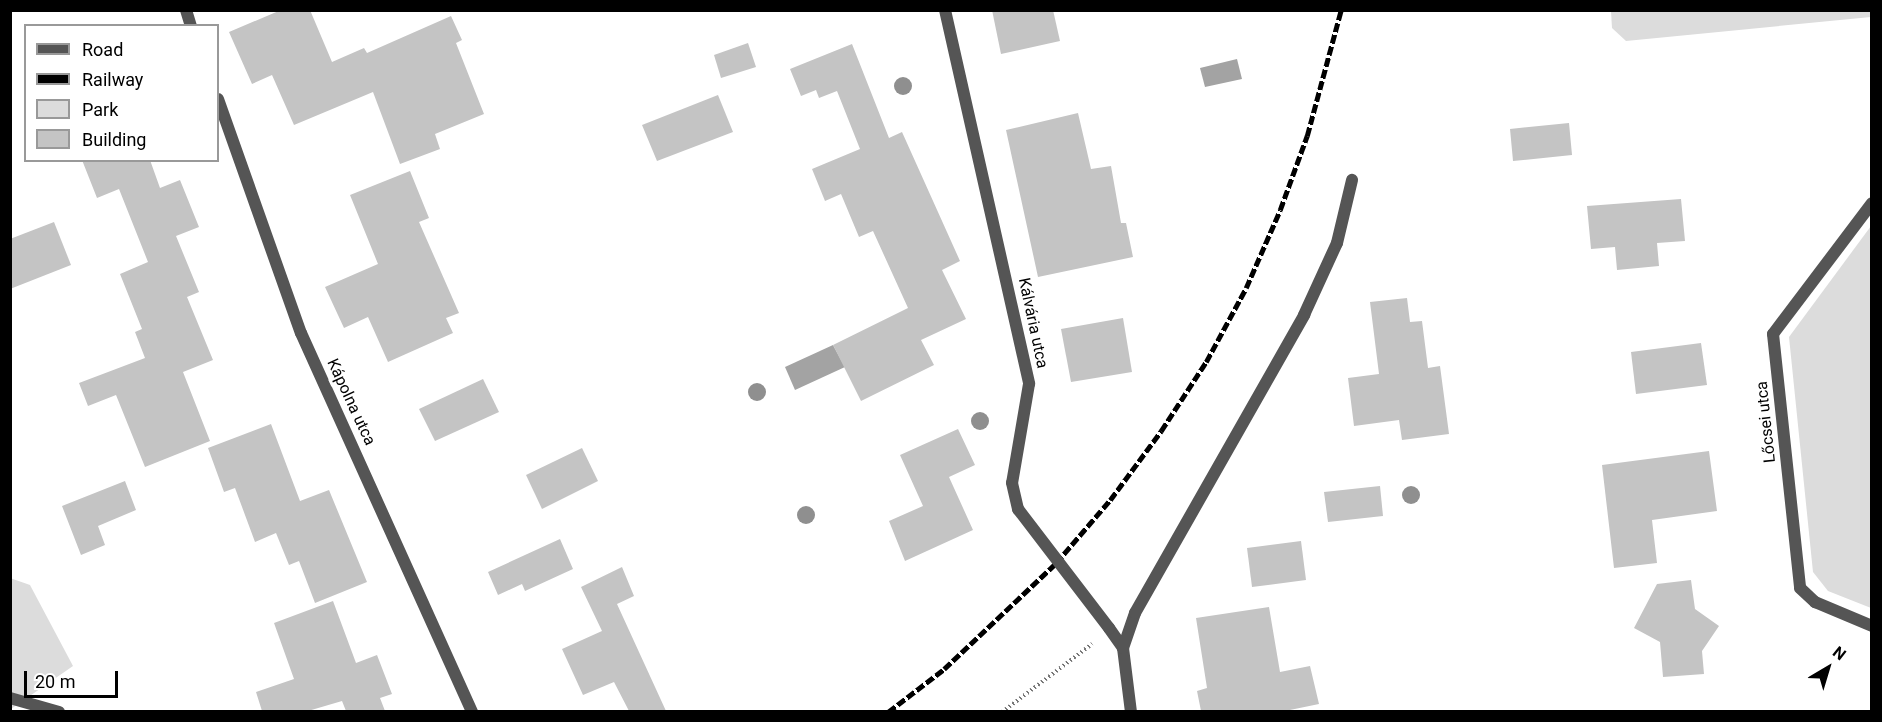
<!DOCTYPE html>
<meta charset="utf-8">
<style>
body{margin:0}
#map{position:relative;width:1882px;height:722px;overflow:hidden;background:#fff;font-family:Roboto,sans-serif}
div>[style]{position:absolute}
[style*='--x']{left:calc(var(--x)*1px);top:calc(var(--y)*1px);width:calc(var(--w)*1px);rotate:calc(var(--a)*1deg)}
.green>*{inset:0;background:#dcdcdc}
.water>*{inset:0;background:#a3a3a3}
.building>*{inset:0;background:#c4c4c4}
.path>*{height:4px;margin-top:-2px;transform-origin:0;background:repeating-linear-gradient(90deg,#777 0 1.5px,transparent 0 4.5px)}
.service>*{height:12px;margin:-6px;padding:0 6px;transform-origin:6px;border-radius:6px;background:#555}
.minor>*{height:12px;margin:-6px;padding:0 6px;transform-origin:6px;border-radius:6px;background:#555}
.rail>*{height:4.5px;margin-top:-2.25px;transform-origin:0;background:repeating-linear-gradient(90deg,#000 0 9px,transparent 0 12px)}
.minor-bridge>*{height:12px;margin:-6px;padding:0 6px;transform-origin:6px;border-radius:6px;background:#555}
.trees>*{width:18px;height:18px;margin:-9px;border-radius:50%;background:#8f8f8f}
span{translate:-50% -50%;white-space:nowrap;text-align:center;line-height:1.15;-webkit-text-stroke:6px #fff;paint-order:stroke}
.street-label{font-size:16px;color:#000}
.frame{position:absolute;inset:0;border:12px solid #000;pointer-events:none}
.legend{position:absolute;left:24px;top:24px;width:195px;height:138px;box-sizing:border-box;background:#fff;border:2px solid #999;margin:0;padding:8px 10px;list-style:none;font-size:18px;color:#000}
.legend li{display:flex;align-items:center;gap:12px;height:30px}
.legend b{width:30px;border:2px solid #999}
.north{position:absolute;left:1798px;top:638px;width:60px;height:60px;-webkit-text-stroke:4px #fff;paint-order:stroke;rotate:38deg;font-size:16px;font-weight:700;line-height:24px;text-align:center;color:#000}
.north::after{content:'';display:block;margin:auto;width:21px;height:27px;background:#000;clip-path:polygon(50% 0,100% 100%,50% 72%,0 100%)}
.scale{position:absolute;left:24px;top:671px;width:94px;height:27px;box-sizing:border-box;border:3px solid #000;border-top:0;padding-left:8px;font-size:18px;line-height:21px;white-space:nowrap;color:#000;-webkit-text-stroke:4px #fff;paint-order:stroke}
</style>
<div id="map">
<div class="green">
<i style="clip-path:polygon(1871px 10px,1871px 17px,1626px 41px,1612px 28px,1611px 11px)"></i>
<i style="clip-path:polygon(1871px 226px,1871px 608px,1828px 591px,1813px 572px,1789px 337px)"></i>
<i style="clip-path:polygon(10px 578px,30px 585px,73px 666px,11px 709px)"></i>
</div>
<div class="water">
<i style="clip-path:polygon(1237px 59px,1242px 79px,1205px 87px,1200px 68px)"></i>
<i style="clip-path:polygon(833px 345px,845px 367px,795px 390px,785px 367px)"></i>
</div>
<div class="building">
<i style="clip-path:polygon(281px 10px,310px 10px,332px 62px,364px 48px,367px 53px,451px 16px,462px 40px,456px 43px,484px 114px,435px 134px,440px 149px,400px 164px,373px 92px,294px 125px,272px 75px,252px 84px,229px 32px)"></i>
<i style="clip-path:polygon(992px 10px,1053px 10px,1060px 41px,1001px 54px)"></i>
<i style="clip-path:polygon(748px 43px,756px 67px,721px 78px,714px 55px)"></i>
<i style="clip-path:polygon(852px 44px,889px 138px,902px 132px,960px 261px,942px 270px,966px 319px,921px 340px,934px 365px,861px 401px,833px 345px,908px 308px,873px 231px,859px 237px,841px 194px,825px 201px,812px 169px,860px 149px,837px 91px,819px 98px,816px 90px,801px 96px,790px 69px)"></i>
<i style="clip-path:polygon(718px 95px,733px 132px,657px 161px,642px 125px)"></i>
<i style="clip-path:polygon(1078px 113px,1091px 169px,1111px 166px,1121px 223px,1126px 223px,1133px 257px,1038px 277px,1006px 130px)"></i>
<i style="clip-path:polygon(1569px 123px,1572px 155px,1513px 161px,1510px 129px)"></i>
<i style="clip-path:polygon(82px 160px,150px 160px,160px 188px,180px 180px,199px 227px,176px 236px,199px 292px,187px 297px,213px 360px,183px 372px,210px 441px,145px 467px,116px 395px,88px 406px,79px 383px,145px 358px,135px 332px,142px 329px,120px 274px,148px 262px,119px 189px,97px 198px)"></i>
<i style="clip-path:polygon(410px 171px,429px 218px,419px 222px,459px 313px,446px 318px,453px 333px,388px 362px,368px 317px,344px 328px,325px 287px,378px 264px,350px 195px)"></i>
<i style="clip-path:polygon(1681px 199px,1685px 241px,1657px 243px,1659px 266px,1617px 270px,1615px 247px,1591px 249px,1587px 206px)"></i>
<i style="clip-path:polygon(54px 222px,71px 265px,10px 289px,10px 239px)"></i>
<i style="clip-path:polygon(1407px 298px,1410px 322px,1422px 321px,1428px 368px,1440px 366px,1449px 434px,1402px 440px,1399px 420px,1354px 426px,1348px 378px,1379px 374px,1370px 302px)"></i>
<i style="clip-path:polygon(1123px 318px,1132px 372px,1071px 382px,1061px 329px)"></i>
<i style="clip-path:polygon(1701px 343px,1707px 385px,1636px 394px,1631px 352px)"></i>
<i style="clip-path:polygon(483px 379px,499px 412px,435px 441px,419px 409px)"></i>
<i style="clip-path:polygon(271px 424px,300px 501px,329px 490px,367px 582px,315px 603px,299px 561px,289px 565px,276px 533px,255px 542px,235px 488px,224px 492px,208px 448px)"></i>
<i style="clip-path:polygon(958px 429px,975px 465px,949px 477px,973px 530px,905px 561px,889px 521px,923px 506px,900px 455px)"></i>
<i style="clip-path:polygon(582px 448px,598px 481px,542px 509px,526px 475px)"></i>
<i style="clip-path:polygon(1709px 451px,1717px 511px,1652px 520px,1657px 563px,1614px 568px,1602px 465px)"></i>
<i style="clip-path:polygon(125px 481px,136px 510px,98px 526px,105px 545px,81px 555px,62px 506px)"></i>
<i style="clip-path:polygon(1380px 486px,1383px 516px,1328px 522px,1324px 492px)"></i>
<i style="clip-path:polygon(560px 539px,573px 569px,525px 591px,522px 584px,498px 595px,488px 572px)"></i>
<i style="clip-path:polygon(1301px 541px,1306px 580px,1252px 587px,1247px 548px)"></i>
<i style="clip-path:polygon(622px 567px,634px 596px,617px 604px,666px 711px,629px 711px,614px 682px,583px 695px,562px 649px,602px 631px,581px 587px)"></i>
<i style="clip-path:polygon(1691px 580px,1695px 609px,1719px 626px,1702px 651px,1704px 674px,1663px 677px,1660px 642px,1634px 628px,1657px 584px)"></i>
<i style="clip-path:polygon(333px 601px,356px 663px,377px 655px,392px 694px,380px 698px,385px 711px,346px 711px,342px 701px,308px 711px,262px 711px,256px 692px,294px 679px,274px 623px)"></i>
<i style="clip-path:polygon(1269px 607px,1280px 672px,1310px 666px,1319px 704px,1285px 711px,1201px 711px,1197px 691px,1207px 688px,1196px 618px)"></i>
</div>
<div class="path">
<i style="--x:1002;--y:712;--w:113;--a:-37.1"></i>
</div>
<div class="service">
<i style="--x:1773;--y:334;--w:164;--a:-52.9"></i>
</div>
<div class="minor">
<i style="--x:186;--y:10;--w:17;--a:73"></i>
<i style="--x:945;--y:10;--w:383;--a:77.3"></i>
<i style="--x:1029;--y:384;--w:100;--a:99.7"></i>
<i style="--x:1012;--y:483;--w:27;--a:77"></i>
<i style="--x:218;--y:99;--w:248;--a:70.5"></i>
<i style="--x:301;--y:333;--w:416;--a:65.7"></i>
<i style="--x:1773;--y:334;--w:255;--a:83.9"></i>
<i style="--x:1800;--y:588;--w:21;--a:43"></i>
<i style="--x:1815;--y:602;--w:62;--a:22.8"></i>
<i style="--x:1109;--y:628;--w:24;--a:55"></i>
<i style="--x:1123;--y:648;--w:64;--a:82.9"></i>
<i style="--x:1123;--y:648;--w:37;--a:-71"></i>
<i style="--x:1135;--y:613;--w:343;--a:-60.4"></i>
<i style="--x:1304;--y:315;--w:79;--a:-65.4"></i>
<i style="--x:1337;--y:243;--w:65;--a:-76.6"></i>
<i style="--x:10;--y:698;--w:51;--a:15.9"></i>
</div>
<div class="rail">
<i style="--x:888;--y:712;--w:71;--a:-37.5"></i>
<i style="--x:944;--y:669;--w:154;--a:-43.4"></i>
<i style="--x:1056;--y:563;--w:83;--a:-49.4"></i>
<i style="--x:1110;--y:500;--w:86;--a:-53.5"></i>
<i style="--x:1161;--y:431;--w:82;--a:-56.9"></i>
<i style="--x:1206;--y:362;--w:84;--a:-61.6"></i>
<i style="--x:1246;--y:288;--w:85;--a:-66.4"></i>
<i style="--x:1280;--y:210;--w:79;--a:-70"></i>
<i style="--x:1307;--y:136;--w:131;--a:-74.9"></i>
</div>
<div class="minor-bridge">
<i style="--x:1018;--y:509;--w:150;--a:52.6"></i>
</div>
<div class="trees">
<i style="left:903px;top:86px"></i>
<i style="left:757px;top:392px"></i>
<i style="left:980px;top:421px"></i>
<i style="left:1411px;top:495px"></i>
<i style="left:806px;top:515px"></i>
</div>
<div class="street-label">
<span style="left:1033px;top:323px;rotate:78deg">Kálvária utca</span>
<span style="left:351px;top:402px;rotate:65deg">Kápolna utca</span>
<span style="left:1766px;top:422px;rotate:-96deg">Lőcsei utca</span>
</div>
<div class="frame"></div>
<ul class="legend">
<li><b style="height:8px;background:#555"></b>Road</li>
<li><b style="height:8px;background:#000"></b>Railway</li>
<li><b style="height:16px;background:#dcdcdc"></b>Park</li>
<li><b style="height:16px;background:#c4c4c4"></b>Building</li>
</ul>
<div class="north">N</div>
<div class="scale">20 m</div>
</div>
